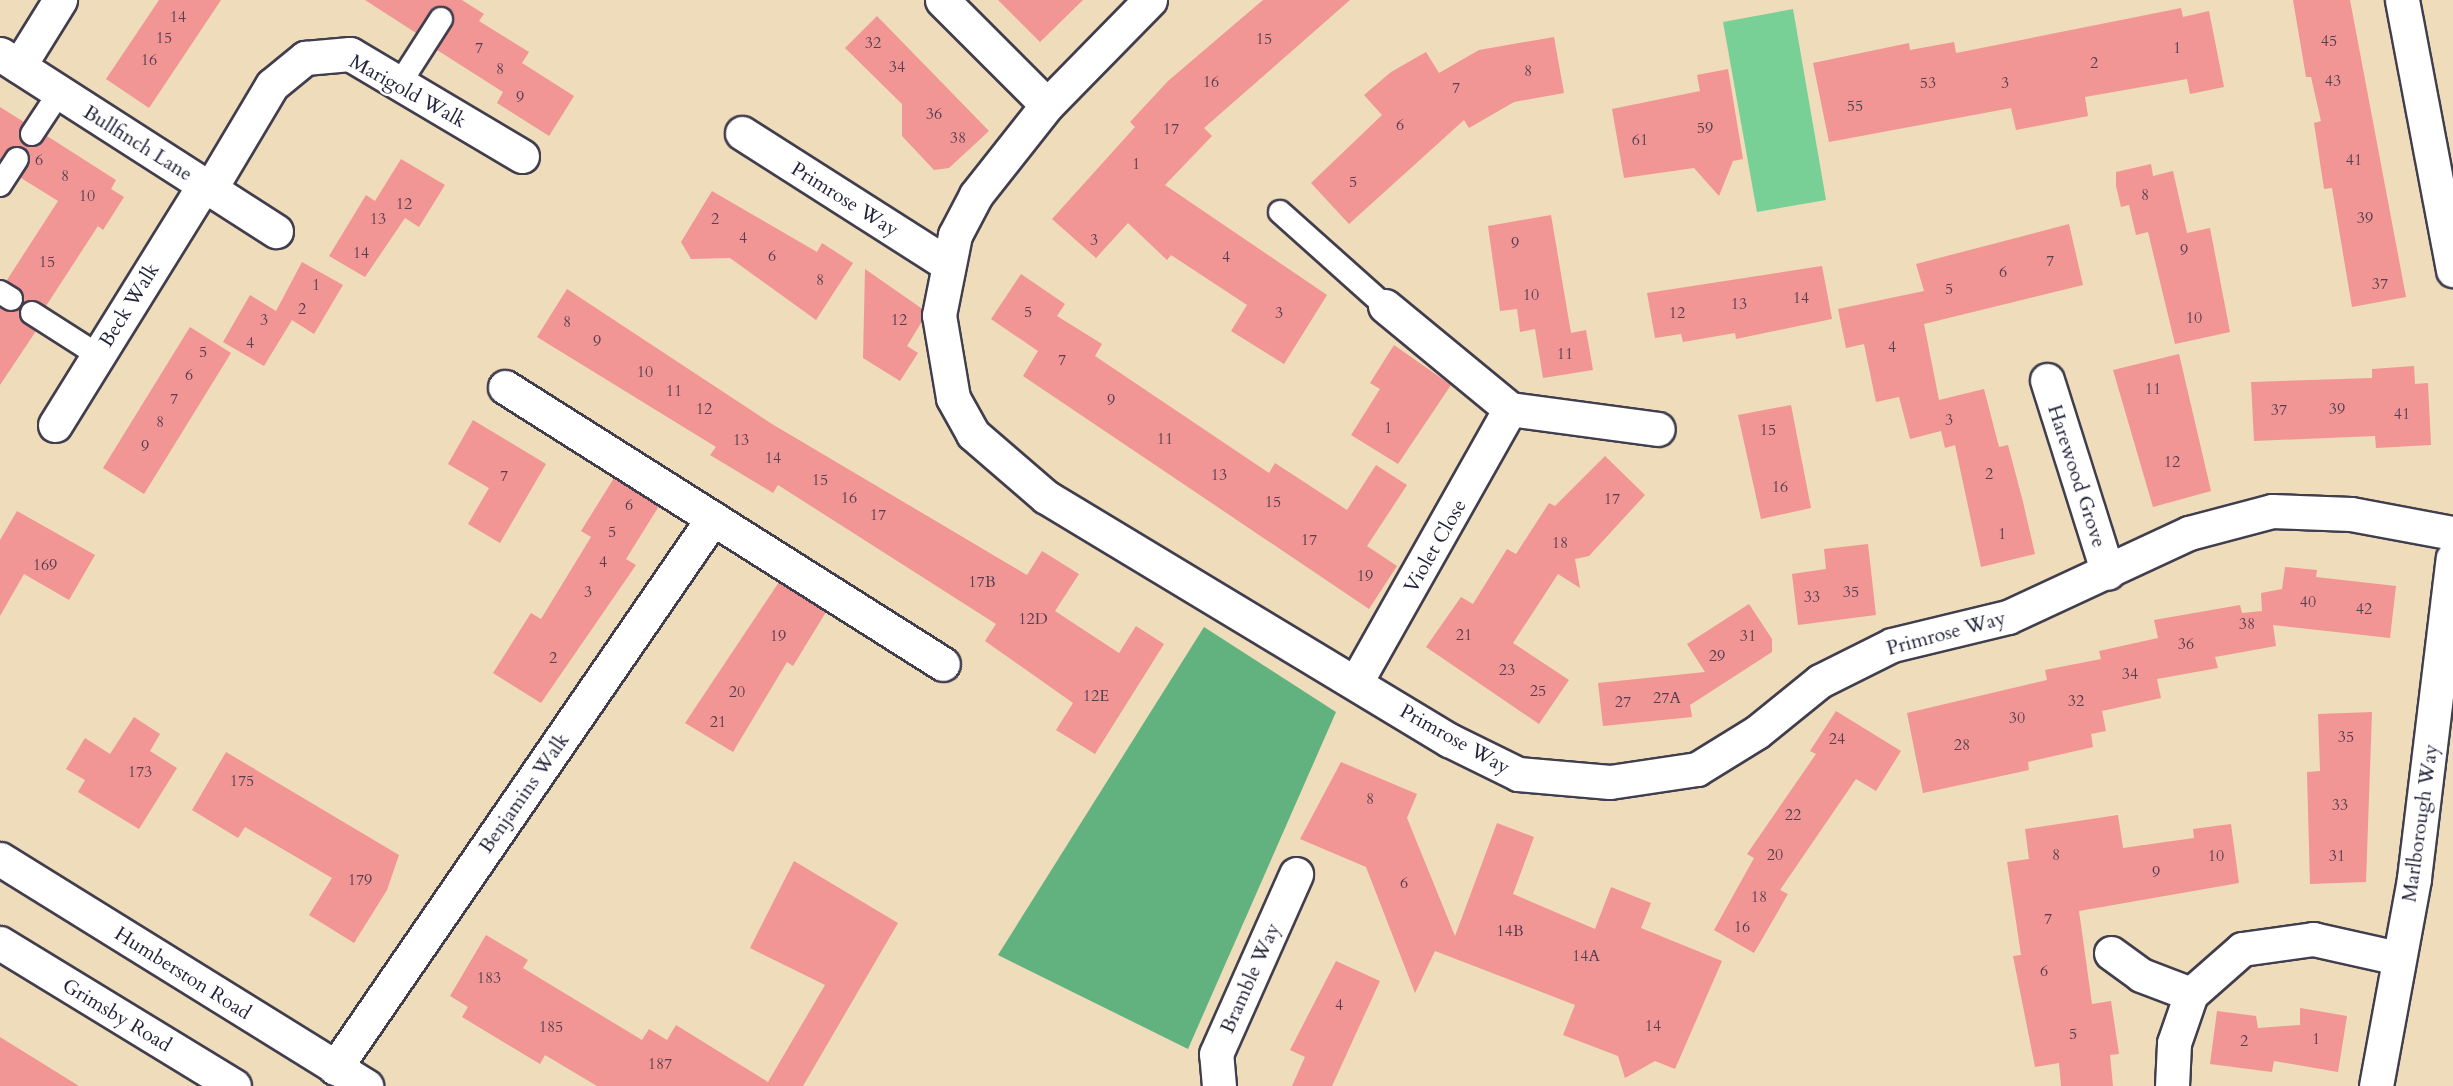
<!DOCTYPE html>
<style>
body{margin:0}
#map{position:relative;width:2453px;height:1086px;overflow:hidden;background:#eedcba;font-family:Cardo,serif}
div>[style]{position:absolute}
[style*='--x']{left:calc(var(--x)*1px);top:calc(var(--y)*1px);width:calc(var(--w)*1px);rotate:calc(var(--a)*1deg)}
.green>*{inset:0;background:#78d096}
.forest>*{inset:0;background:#62b27f}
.building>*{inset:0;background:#f19694}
.roads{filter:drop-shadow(2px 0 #413e4e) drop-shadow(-2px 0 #413e4e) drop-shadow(0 2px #413e4e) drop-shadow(0 -2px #413e4e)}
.lane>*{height:22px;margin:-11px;padding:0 11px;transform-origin:11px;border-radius:11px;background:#fff}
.street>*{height:33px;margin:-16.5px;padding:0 16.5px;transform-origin:16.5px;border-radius:16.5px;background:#fff}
.primary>*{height:33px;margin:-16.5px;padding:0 16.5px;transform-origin:16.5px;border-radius:16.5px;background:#fff}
span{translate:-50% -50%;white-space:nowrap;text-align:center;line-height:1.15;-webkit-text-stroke:5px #fff;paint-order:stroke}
.number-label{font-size:16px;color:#563f51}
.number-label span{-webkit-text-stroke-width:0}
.street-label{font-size:20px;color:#22223b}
</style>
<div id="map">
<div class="green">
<i style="clip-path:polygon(1793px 9px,1826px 200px,1757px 212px,1723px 22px)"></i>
</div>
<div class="forest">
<i style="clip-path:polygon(1204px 627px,1336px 712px,1188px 1049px,998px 955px)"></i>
</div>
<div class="building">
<i style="clip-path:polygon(159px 0,221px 0,149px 108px,106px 79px)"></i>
<i style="clip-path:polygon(365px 0,462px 0,484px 14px,479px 21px,529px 52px,522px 63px,574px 96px,549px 136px,497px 103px,503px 92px,437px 50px,454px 20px,449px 8px,434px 7px,416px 33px)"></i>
<i style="clip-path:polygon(998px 0,1083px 0,1040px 42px)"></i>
<i style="clip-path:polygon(1263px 0,1350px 0,1204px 128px,1212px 136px,1165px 185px,1327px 295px,1284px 364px,1231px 331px,1247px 305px,1171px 255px,1167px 260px,1128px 223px,1096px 258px,1052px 219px,1135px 127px,1130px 122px,1168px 81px)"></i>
<i style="clip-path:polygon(2293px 0,2350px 0,2406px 297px,2352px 307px,2332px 188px,2324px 189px,2314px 123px,2321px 121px,2311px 77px,2306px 77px)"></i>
<i style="clip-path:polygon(2181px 8px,2183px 17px,2209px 11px,2224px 87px,2190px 94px,2187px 79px,2085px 97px,2088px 116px,2016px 130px,2011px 108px,1829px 142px,1813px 63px,1909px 43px,1910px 50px,1954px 42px,1956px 53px)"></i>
<i style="clip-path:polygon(877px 16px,989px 131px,949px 168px,934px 170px,902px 136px,902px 104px,845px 48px)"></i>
<i style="clip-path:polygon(1554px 37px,1564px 93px,1514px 102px,1469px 128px,1464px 120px,1349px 224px,1311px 183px,1382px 115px,1364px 95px,1391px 72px,1426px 52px,1439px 73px,1479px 50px)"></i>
<i style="clip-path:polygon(1728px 69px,1743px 159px,1733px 161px,1719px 196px,1694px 168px,1624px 178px,1612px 109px,1700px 91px,1697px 75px)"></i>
<i style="clip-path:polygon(0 107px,24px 122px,19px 134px,24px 145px,38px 146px,47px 136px,116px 180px,111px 189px,124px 197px,103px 230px,98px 226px,46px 306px,33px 300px,23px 303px,23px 292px,7px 280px,58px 201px,21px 178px,30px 160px,25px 148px,11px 147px,0 160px)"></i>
<i style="clip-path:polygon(401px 159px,445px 185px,419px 227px,405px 218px,365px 277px,329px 256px,366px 195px,375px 201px)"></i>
<i style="clip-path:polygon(2151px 164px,2153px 176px,2173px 171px,2187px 233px,2210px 228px,2230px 332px,2175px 344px,2148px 232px,2136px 235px,2129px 205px,2121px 207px,2116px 186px,2116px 172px)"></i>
<i style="clip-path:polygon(712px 191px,817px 252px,822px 243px,853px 263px,816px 320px,730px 258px,691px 259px,681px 242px)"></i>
<i style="clip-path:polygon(1551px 215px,1571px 333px,1586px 330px,1593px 370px,1543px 378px,1535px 329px,1520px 332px,1517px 309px,1500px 311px,1488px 226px)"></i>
<i style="clip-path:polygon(2069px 224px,2083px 285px,1924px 324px,1939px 400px,1984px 389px,1999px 447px,2008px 445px,2023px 502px,2035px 554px,1981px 567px,1955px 445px,1945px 448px,1941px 431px,1910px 439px,1899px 397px,1876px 402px,1864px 344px,1846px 348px,1838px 309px,1924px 291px,1916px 264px)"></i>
<i style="clip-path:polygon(302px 262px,343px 285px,314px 334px,292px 320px,264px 366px,223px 342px,250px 295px,276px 311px)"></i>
<i style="clip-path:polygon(1822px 266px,1832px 319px,1736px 339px,1735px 333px,1683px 342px,1681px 334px,1655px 338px,1647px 293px)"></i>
<i style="clip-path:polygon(865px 269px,921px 308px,921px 323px,907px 346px,918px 353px,900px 381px,863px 358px)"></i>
<i style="clip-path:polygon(1021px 274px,1065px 304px,1057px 316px,1102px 344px,1095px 356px,1269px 473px,1275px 463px,1347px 510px,1376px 465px,1407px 485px,1367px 546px,1397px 566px,1369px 609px,1023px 376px,1038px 351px,991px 319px)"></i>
<i style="clip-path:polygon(567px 289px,772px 424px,1027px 575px,1042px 551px,1079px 574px,1055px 611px,1119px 653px,1136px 626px,1164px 644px,1095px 754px,1056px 730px,1073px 703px,985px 641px,996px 624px,778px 485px,773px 493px,710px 455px,716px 447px,537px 337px)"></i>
<i style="clip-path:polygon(0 308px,20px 309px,20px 320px,36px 331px,0 385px)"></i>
<i style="clip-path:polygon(190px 327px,231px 353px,144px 494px,103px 468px)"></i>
<i style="clip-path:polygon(1394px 345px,1451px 385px,1398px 464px,1351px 435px,1380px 389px,1370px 383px)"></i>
<i style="clip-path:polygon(2179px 354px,2211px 491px,2153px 507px,2113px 370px)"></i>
<i style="clip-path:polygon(2414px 366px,2415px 384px,2428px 383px,2431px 445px,2376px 448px,2375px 436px,2254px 441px,2251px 382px,2372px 378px,2372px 369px)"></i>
<i style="clip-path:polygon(1791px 405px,1811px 508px,1761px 519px,1738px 415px)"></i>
<i style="clip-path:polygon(473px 420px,546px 464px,500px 543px,468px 524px,489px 488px,448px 464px)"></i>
<i style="clip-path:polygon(1605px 456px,1645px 495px,1589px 556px,1575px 559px,1580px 588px,1558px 574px,1513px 643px,1569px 680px,1539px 724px,1426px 647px,1461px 597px,1473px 604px,1507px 549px,1516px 554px,1549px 503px,1555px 506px)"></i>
<i style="clip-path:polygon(614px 478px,659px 506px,626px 559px,636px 565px,541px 703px,493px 673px,531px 613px,541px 619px,591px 537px,581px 531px)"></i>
<i style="clip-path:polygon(17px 511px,95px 555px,69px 600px,24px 574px,0 616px,0 540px)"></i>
<i style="clip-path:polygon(1868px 544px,1876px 615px,1798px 625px,1792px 574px,1826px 569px,1824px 549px)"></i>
<i style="clip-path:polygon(2285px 567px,2317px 570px,2316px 577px,2396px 586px,2390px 638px,2273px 625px,2276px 646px,2215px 657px,2218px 668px,2157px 679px,2161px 698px,2102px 711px,2106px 731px,2091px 734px,2093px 747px,2028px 762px,2029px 770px,1923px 793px,1907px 713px,2047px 680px,2045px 670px,2101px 659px,2099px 651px,2158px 638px,2154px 620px,2240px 605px,2242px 613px,2262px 611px,2261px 593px,2282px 589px)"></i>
<i style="clip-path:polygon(779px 582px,826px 612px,793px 666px,787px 662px,733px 752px,685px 723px)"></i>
<i style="clip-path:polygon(1749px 604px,1772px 639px,1772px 652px,1690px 705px,1692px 717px,1603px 726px,1598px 683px,1705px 672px,1687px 644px)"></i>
<i style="clip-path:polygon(1836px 711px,1901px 751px,1876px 791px,1856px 779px,1780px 890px,1788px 894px,1754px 953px,1714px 930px,1754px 858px,1747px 854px,1816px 754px,1810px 751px)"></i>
<i style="clip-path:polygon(2372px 712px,2366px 882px,2310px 884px,2307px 772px,2320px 771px,2318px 714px)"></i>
<i style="clip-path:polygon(134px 717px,160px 734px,150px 751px,177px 768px,139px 829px,78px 792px,85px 780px,66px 769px,85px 738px,110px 754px)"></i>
<i style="clip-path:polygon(226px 752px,399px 855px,387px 890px,354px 943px,309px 915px,332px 878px,245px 827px,238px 838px,192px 810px)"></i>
<i style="clip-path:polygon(1341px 762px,1417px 794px,1407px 818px,1455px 936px,1497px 823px,1534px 837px,1513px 894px,1595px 929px,1611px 887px,1651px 903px,1641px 928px,1722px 961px,1675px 1069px,1655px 1061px,1625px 1078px,1618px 1056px,1563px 1035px,1575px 1005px,1435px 951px,1415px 993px,1366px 867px,1300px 839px)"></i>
<i style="clip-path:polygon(2118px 815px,2123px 848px,2194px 838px,2193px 829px,2231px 824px,2239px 883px,2079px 911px,2092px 1004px,2111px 1001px,2119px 1054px,2110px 1055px,2113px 1086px,2061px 1086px,2059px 1063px,2035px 1067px,2013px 956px,2021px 955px,2007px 862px,2029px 859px,2025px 829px)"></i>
<i style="clip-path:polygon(794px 861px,898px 923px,803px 1086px,597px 1086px,545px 1055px,540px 1064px,462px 1017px,468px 1007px,450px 996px,486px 935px,528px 960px,523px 968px,642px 1040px,649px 1029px,667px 1040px,676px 1025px,768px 1082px,825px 985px,750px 948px)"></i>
<i style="clip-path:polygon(1336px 961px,1380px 981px,1332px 1086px,1292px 1086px,1305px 1057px,1290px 1050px)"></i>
<i style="clip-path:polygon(2300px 1008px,2347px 1016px,2338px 1072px,2274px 1061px,2272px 1072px,2210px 1064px,2217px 1011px,2256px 1016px,2258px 1028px,2300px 1025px)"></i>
<i style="clip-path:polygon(0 1037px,79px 1086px,0 1086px)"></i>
</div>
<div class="roads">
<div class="lane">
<i style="--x:400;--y:83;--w:76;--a:-57.4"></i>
<i style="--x:32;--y:134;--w:49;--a:-56.6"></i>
<i style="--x:0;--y:185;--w:31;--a:-57"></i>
<i style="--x:1280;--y:212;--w:141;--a:41.8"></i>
<i style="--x:0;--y:292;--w:13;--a:32"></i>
<i style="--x:32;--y:313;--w:78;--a:32.5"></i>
</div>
<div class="street">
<i style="--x:942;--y:0;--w:148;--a:45"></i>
<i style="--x:1150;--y:0;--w:147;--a:134.4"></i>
<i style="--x:1047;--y:105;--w:115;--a:128.3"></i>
<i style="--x:976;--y:195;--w:45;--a:117.7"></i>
<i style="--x:955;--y:235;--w:82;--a:101.3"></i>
<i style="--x:939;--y:315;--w:84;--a:80.4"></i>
<i style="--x:953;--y:398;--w:41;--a:60.9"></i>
<i style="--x:973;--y:434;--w:96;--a:40.8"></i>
<i style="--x:1046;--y:497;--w:471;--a:31.1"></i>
<i style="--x:1449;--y:740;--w:77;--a:26.2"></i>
<i style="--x:1518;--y:774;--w:92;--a:5"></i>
<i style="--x:1610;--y:782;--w:88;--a:-8.5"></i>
<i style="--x:1697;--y:769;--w:70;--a:-31.7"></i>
<i style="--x:1757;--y:732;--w:81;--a:-39"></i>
<i style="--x:1820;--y:681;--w:80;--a:-26.6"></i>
<i style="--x:1892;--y:645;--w:119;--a:-13.6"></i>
<i style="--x:2008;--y:617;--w:200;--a:-24.9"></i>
<i style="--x:2189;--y:533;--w:86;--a:-14.8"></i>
<i style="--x:2272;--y:511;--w:79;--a:2.2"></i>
<i style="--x:2351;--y:514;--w:104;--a:10.6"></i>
<i style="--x:2402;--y:0;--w:275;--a:79.3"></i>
<i style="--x:0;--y:54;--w:328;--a:32.7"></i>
<i style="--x:19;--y:66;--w:78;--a:-58.2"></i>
<i style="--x:742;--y:133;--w:244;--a:32.5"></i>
<i style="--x:210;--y:189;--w:121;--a:-59.2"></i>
<i style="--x:272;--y:85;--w:43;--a:-39.3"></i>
<i style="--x:305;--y:58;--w:45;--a:-5.1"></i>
<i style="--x:350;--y:54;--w:200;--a:30.7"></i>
<i style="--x:1385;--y:306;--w:162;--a:39.5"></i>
<i style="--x:2047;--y:380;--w:202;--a:72.5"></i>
<i style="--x:505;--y:387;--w:518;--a:32.31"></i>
<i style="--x:55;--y:425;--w:282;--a:-58.2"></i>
<i style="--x:1356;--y:682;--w:313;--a:-60.6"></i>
<i style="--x:1510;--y:409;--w:149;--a:7.7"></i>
<i style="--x:0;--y:943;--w:274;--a:31.4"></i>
<i style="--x:2111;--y:953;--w:37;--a:36"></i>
<i style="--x:2141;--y:975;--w:53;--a:20.8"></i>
<i style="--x:335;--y:1068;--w:667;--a:-55.5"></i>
<i style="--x:1219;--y:1086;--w:32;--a:-95"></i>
<i style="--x:1216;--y:1054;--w:197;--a:-66"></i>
<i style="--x:2172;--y:1086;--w:43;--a:-87.3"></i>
<i style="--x:2174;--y:1043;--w:52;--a:-70.9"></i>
<i style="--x:2191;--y:994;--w:68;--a:-41.4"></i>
<i style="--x:2242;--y:949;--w:72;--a:-8"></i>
<i style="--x:2313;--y:939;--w:87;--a:12.6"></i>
<i style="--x:2376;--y:1086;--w:211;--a:-79.6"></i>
<i style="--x:2414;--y:878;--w:322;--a:-83.1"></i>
</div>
<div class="primary">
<i style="--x:0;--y:859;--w:431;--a:31.8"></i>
</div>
</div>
<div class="number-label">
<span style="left:178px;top:17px">14</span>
<span style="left:164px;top:38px">15</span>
<span style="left:1264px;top:39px">15</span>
<span style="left:2329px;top:41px">45</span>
<span style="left:873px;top:43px">32</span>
<span style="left:479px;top:48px">7</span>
<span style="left:2177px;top:48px">1</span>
<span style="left:149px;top:60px">16</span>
<span style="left:2094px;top:63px">2</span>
<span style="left:897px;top:67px">34</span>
<span style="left:500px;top:69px">8</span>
<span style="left:1528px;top:71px">8</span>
<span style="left:2333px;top:81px">43</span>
<span style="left:1211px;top:82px">16</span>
<span style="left:1928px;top:83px">53</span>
<span style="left:2005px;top:83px">3</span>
<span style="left:1456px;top:88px">7</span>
<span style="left:520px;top:97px">9</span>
<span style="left:1855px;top:106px">55</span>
<span style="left:934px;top:114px">36</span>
<span style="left:1400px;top:125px">6</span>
<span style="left:1705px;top:128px">59</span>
<span style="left:1171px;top:129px">17</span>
<span style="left:958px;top:138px">38</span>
<span style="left:1640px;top:140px">61</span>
<span style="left:39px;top:160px">6</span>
<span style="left:2354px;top:160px">41</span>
<span style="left:1136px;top:164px">1</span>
<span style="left:65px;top:176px">8</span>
<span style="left:1353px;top:182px">5</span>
<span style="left:2145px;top:195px">8</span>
<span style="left:87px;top:196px">10</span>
<span style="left:404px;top:204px">12</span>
<span style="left:2365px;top:218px">39</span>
<span style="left:378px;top:219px">13</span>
<span style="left:715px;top:219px">2</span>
<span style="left:743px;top:238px">4</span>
<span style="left:1094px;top:240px">3</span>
<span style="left:1515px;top:243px">9</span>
<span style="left:2184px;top:250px">9</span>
<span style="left:361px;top:253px">14</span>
<span style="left:772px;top:256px">6</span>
<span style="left:1226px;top:257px">4</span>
<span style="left:2050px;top:261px">7</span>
<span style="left:47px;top:262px">15</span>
<span style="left:2003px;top:272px">6</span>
<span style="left:820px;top:280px">8</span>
<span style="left:2380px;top:284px">37</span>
<span style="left:316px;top:285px">1</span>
<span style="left:1949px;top:289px">5</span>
<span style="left:1531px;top:295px">10</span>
<span style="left:1801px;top:298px">14</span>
<span style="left:1739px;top:304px">13</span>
<span style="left:302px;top:309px">2</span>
<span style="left:1028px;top:312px">5</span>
<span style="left:1279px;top:313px">3</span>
<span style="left:1677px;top:313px">12</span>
<span style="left:2194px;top:318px">10</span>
<span style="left:264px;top:320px">3</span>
<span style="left:899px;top:320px">12</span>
<span style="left:567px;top:322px">8</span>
<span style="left:597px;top:341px">9</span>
<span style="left:250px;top:343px">4</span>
<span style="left:1892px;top:347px">4</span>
<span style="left:203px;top:352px">5</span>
<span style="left:1565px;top:354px">11</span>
<span style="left:1062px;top:360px">7</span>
<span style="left:645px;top:372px">10</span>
<span style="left:189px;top:375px">6</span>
<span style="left:2153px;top:389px">11</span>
<span style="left:674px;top:391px">11</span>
<span style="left:174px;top:399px">7</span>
<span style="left:1111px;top:400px">9</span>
<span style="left:704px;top:409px">12</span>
<span style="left:2337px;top:409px">39</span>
<span style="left:2279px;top:410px">37</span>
<span style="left:2402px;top:414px">41</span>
<span style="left:1949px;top:420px">3</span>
<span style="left:160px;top:422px">8</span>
<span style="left:1388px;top:428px">1</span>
<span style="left:1768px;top:430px">15</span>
<span style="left:1165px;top:439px">11</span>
<span style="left:741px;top:440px">13</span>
<span style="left:145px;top:446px">9</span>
<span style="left:773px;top:458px">14</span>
<span style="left:2172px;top:462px">12</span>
<span style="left:1989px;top:474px">2</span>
<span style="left:1219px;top:475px">13</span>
<span style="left:504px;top:476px">7</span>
<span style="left:820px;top:480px">15</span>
<span style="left:1780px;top:487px">16</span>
<span style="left:849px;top:498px">16</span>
<span style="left:1612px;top:499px">17</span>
<span style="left:1273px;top:502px">15</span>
<span style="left:629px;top:505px">6</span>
<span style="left:878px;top:515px">17</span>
<span style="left:612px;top:532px">5</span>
<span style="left:2002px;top:534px">1</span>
<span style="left:1309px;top:540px">17</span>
<span style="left:1560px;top:543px">18</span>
<span style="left:603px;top:562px">4</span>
<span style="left:45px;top:565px">169</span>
<span style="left:1365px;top:576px">19</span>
<span style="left:982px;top:582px">17B</span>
<span style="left:588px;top:592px">3</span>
<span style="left:1851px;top:592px">35</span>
<span style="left:1812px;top:597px">33</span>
<span style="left:2308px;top:602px">40</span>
<span style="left:2364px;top:609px">42</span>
<span style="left:1033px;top:619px">12D</span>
<span style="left:2247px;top:624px">38</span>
<span style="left:1464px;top:635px">21</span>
<span style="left:778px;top:636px">19</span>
<span style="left:1748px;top:636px">31</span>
<span style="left:2186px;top:644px">36</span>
<span style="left:1717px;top:656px">29</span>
<span style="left:553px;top:658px">2</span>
<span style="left:1507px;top:670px">23</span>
<span style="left:2130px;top:674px">34</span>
<span style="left:1538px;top:691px">25</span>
<span style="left:737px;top:692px">20</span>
<span style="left:1096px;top:696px">12E</span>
<span style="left:1667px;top:698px">27A</span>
<span style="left:2076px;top:701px">32</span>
<span style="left:1623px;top:702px">27</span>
<span style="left:2017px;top:718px">30</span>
<span style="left:718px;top:722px">21</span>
<span style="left:2346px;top:737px">35</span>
<span style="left:1837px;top:739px">24</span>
<span style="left:1962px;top:745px">28</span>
<span style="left:140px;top:772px">173</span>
<span style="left:242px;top:781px">175</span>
<span style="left:1370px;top:799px">8</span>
<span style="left:2340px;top:805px">33</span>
<span style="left:1793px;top:815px">22</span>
<span style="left:1775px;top:855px">20</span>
<span style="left:2056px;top:855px">8</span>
<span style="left:2216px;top:856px">10</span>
<span style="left:2337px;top:856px">31</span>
<span style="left:2156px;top:872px">9</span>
<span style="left:360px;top:880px">179</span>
<span style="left:1404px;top:883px">6</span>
<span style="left:1759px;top:897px">18</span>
<span style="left:2048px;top:919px">7</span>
<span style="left:1742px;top:927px">16</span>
<span style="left:1510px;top:931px">14B</span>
<span style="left:1586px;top:956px">14A</span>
<span style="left:2044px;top:971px">6</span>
<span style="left:489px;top:978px">183</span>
<span style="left:1339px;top:1005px">4</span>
<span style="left:1653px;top:1026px">14</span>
<span style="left:551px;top:1027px">185</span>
<span style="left:2073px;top:1034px">5</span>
<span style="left:2316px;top:1039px">1</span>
<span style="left:2244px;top:1041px">2</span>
<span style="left:660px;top:1064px">187</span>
</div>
<div class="street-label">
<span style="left:408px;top:91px;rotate:29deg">Marigold Walk</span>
<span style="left:138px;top:143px;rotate:32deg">Bullfinch Lane</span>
<span style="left:845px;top:199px;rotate:32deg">Primrose Way</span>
<span style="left:129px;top:305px;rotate:-58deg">Beck Walk</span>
<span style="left:2077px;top:476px;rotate:72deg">Harewood Grove</span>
<span style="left:1435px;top:546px;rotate:-60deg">Violet Close</span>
<span style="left:1946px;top:633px;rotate:-15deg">Primrose Way</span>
<span style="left:1455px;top:739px;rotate:29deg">Primrose Way</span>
<span style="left:524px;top:793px;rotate:-55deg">Benjamins Walk</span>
<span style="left:2420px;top:823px;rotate:-82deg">Marlborough Way</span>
<span style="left:183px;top:973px;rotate:32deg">Humberston Road</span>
<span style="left:1250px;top:978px;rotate:-66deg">Bramble Way</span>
<span style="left:117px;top:1015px;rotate:31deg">Grimsby Road</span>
</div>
</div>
